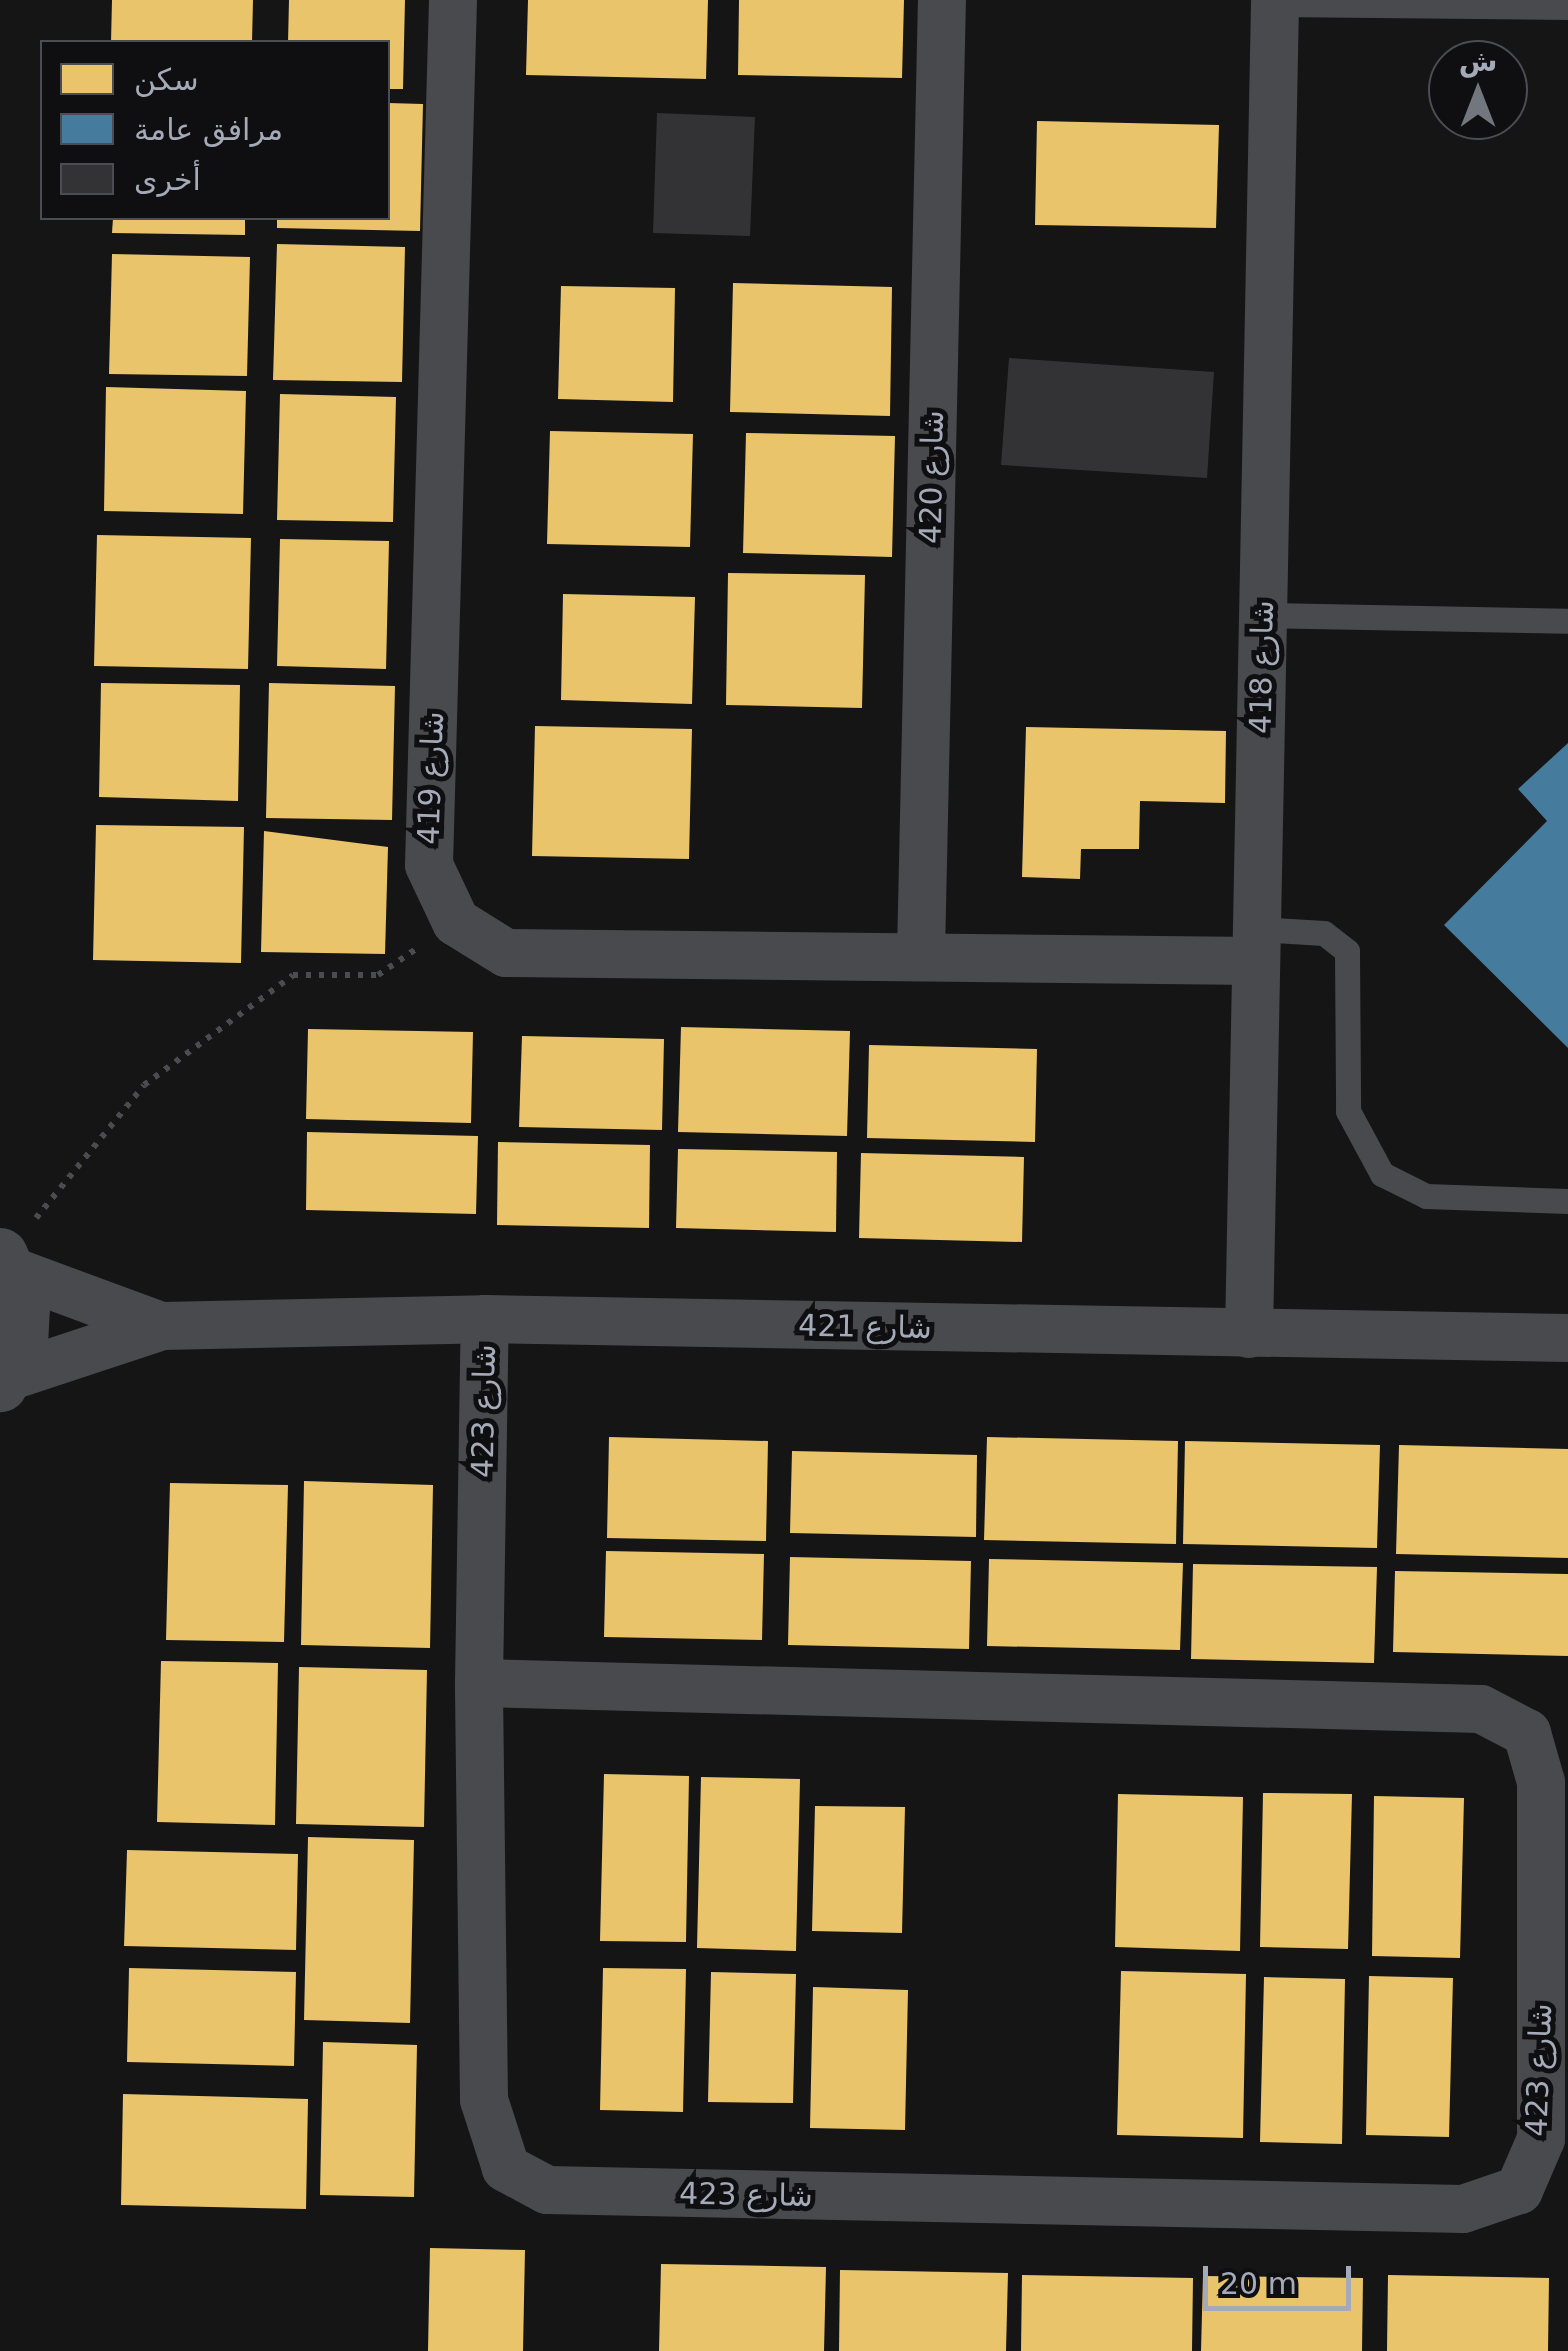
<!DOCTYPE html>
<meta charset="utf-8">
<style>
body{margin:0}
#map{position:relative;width:1568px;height:2351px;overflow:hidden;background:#151515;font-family:"DejaVu Sans",Cairo,sans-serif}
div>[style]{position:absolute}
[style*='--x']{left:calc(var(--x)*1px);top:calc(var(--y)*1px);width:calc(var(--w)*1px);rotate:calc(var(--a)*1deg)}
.homes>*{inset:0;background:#e9c46a}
.public>*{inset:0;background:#457b9d}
.building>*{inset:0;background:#333335}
.path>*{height:6px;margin-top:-3px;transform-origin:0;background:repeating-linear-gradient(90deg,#4a4c50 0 5px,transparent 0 13px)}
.service>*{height:25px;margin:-12.5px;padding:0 12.5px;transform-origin:12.5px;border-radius:12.5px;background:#494a4e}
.minor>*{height:48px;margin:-24px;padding:0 24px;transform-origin:24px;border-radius:24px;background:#494a4e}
.tertiary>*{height:55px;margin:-27.5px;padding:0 27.5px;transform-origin:27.5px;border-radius:27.5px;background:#494a4e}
span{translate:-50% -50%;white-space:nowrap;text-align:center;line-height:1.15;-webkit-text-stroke:10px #0f0f11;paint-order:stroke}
.street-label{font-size:30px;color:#a4aab8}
.legend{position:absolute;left:40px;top:40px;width:350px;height:180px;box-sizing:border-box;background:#0f0f11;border:2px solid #4b4d54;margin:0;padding:12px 18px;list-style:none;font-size:30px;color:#a4aab8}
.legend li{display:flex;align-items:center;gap:20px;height:50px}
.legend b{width:50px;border:2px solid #4b4d54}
.north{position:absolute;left:1428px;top:40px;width:100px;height:100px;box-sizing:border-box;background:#0f0f11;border:2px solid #4b4d54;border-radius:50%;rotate:0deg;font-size:28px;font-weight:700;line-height:40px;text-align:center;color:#a4aab8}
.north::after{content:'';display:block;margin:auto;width:35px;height:45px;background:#72767f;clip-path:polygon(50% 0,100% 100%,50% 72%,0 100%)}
.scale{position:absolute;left:1203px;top:2266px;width:148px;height:45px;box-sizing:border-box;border:5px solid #a4aab8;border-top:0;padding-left:12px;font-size:30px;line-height:35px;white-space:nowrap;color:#a4aab8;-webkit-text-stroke:8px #0f0f11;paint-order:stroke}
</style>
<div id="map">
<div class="homes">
<i style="clip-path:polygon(112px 0,253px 0,252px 42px,111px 42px)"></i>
<i style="clip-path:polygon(289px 0,405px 0,403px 89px,388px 89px,388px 42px,288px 42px)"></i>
<i style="clip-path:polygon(528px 0,708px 0,706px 79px,526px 75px)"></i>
<i style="clip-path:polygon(739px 0,904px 0,902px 78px,738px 75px)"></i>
<i style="clip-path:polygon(388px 103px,423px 104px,420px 231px,277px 228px,277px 218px,388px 218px)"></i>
<i style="clip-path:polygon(1037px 121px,1219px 125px,1216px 228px,1035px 225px)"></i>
<i style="clip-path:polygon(113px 218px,245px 218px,245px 235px,112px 233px)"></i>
<i style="clip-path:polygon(277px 244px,405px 247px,402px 382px,273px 380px)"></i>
<i style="clip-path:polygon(112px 254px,250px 257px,247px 376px,109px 374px)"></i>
<i style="clip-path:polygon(733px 283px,892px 287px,890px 416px,730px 412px)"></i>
<i style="clip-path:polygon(561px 286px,675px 288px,673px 402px,558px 399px)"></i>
<i style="clip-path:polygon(106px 387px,246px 391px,243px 514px,104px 511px)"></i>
<i style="clip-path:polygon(280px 394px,396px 397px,393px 522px,277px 520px)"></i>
<i style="clip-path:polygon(550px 431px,693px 434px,690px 547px,547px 544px)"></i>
<i style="clip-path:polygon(746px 433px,895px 436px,892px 557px,743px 553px)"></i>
<i style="clip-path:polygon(97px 535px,251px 538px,248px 669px,94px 666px)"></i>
<i style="clip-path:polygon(280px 539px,389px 541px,386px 669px,277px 666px)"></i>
<i style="clip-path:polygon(728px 573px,865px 575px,862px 708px,726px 705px)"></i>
<i style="clip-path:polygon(563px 594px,695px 597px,692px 704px,561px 700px)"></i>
<i style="clip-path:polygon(101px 683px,240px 685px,238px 801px,99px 797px)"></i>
<i style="clip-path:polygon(269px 683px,395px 686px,392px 820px,266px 818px)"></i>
<i style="clip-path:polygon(535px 726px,692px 729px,689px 859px,532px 856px)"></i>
<i style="clip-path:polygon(1026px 727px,1226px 731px,1225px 803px,1140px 801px,1139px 849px,1081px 849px,1080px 879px,1022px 877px)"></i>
<i style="clip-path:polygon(96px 825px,244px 827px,241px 963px,93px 960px)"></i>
<i style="clip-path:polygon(264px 831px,388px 847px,385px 954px,261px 952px)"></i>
<i style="clip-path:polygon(681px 1027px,850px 1031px,847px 1136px,678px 1132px)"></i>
<i style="clip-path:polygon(308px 1029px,473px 1032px,471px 1123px,306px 1119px)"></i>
<i style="clip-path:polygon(522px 1036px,664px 1039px,662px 1130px,519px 1127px)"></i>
<i style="clip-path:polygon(869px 1045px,1037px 1049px,1035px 1142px,867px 1138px)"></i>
<i style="clip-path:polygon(307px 1132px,478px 1136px,476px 1214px,306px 1210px)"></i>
<i style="clip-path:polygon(498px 1142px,650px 1145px,649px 1228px,497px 1225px)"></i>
<i style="clip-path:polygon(678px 1149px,837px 1152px,836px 1232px,676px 1228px)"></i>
<i style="clip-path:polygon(861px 1153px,1024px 1157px,1022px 1242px,859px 1238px)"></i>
<i style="clip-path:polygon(609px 1437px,768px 1441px,766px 1541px,607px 1538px)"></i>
<i style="clip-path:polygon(987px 1437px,1178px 1441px,1176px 1544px,984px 1540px)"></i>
<i style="clip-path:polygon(1185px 1441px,1380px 1445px,1377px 1548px,1183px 1544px)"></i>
<i style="clip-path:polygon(1399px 1445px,1568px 1449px,1568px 1558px,1396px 1554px)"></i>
<i style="clip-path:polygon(792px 1451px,977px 1455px,976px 1537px,790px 1533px)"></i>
<i style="clip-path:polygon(304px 1481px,433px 1485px,430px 1648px,301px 1645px)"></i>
<i style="clip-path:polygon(170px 1483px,288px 1485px,284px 1642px,166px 1640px)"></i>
<i style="clip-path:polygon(606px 1551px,764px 1554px,762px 1640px,604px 1637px)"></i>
<i style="clip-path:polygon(790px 1557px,971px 1561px,969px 1649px,788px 1645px)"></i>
<i style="clip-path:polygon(989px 1559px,1183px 1563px,1180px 1650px,987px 1646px)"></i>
<i style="clip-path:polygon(1193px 1564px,1377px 1567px,1374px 1663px,1191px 1659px)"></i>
<i style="clip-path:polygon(1395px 1571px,1568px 1574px,1568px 1656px,1393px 1652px)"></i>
<i style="clip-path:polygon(161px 1661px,278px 1663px,275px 1825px,157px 1822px)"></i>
<i style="clip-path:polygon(299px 1667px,427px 1670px,424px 1827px,296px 1824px)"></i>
<i style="clip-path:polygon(604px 1774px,689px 1776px,686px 1942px,600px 1941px)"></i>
<i style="clip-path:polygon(701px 1777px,800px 1779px,796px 1951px,697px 1948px)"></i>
<i style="clip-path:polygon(1263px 1793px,1352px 1794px,1348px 1949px,1260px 1947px)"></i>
<i style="clip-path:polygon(1118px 1794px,1243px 1797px,1240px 1951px,1115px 1947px)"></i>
<i style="clip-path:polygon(1374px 1796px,1464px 1798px,1460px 1958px,1372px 1956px)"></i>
<i style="clip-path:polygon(815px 1806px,905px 1807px,902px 1933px,812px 1931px)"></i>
<i style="clip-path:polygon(308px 1837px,414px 1840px,410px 2023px,304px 2020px)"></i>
<i style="clip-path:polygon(127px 1850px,298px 1854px,296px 1950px,124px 1946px)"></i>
<i style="clip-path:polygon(129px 1968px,296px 1972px,294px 2066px,127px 2062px)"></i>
<i style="clip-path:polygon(603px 1968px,686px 1969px,683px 2112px,600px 2110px)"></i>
<i style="clip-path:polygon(1121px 1971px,1246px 1974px,1243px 2138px,1117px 2135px)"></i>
<i style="clip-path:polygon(711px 1972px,796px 1974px,793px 2103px,708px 2102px)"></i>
<i style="clip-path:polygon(1369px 1976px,1453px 1978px,1449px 2137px,1366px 2135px)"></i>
<i style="clip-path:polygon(1264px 1977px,1345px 1979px,1342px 2144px,1260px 2142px)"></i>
<i style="clip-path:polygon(813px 1987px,908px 1990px,905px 2130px,810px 2128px)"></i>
<i style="clip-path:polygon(323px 2042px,417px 2045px,414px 2197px,320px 2195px)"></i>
<i style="clip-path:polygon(123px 2094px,308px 2099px,306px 2209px,121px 2205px)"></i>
<i style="clip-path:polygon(430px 2248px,525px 2250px,523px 2351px,428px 2351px)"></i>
<i style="clip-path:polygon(661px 2264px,826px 2267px,824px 2351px,659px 2351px)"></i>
<i style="clip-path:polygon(840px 2270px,1008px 2273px,1006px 2351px,839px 2351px)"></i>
<i style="clip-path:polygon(1022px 2275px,1193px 2278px,1192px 2351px,1021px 2351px)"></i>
<i style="clip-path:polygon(1388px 2275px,1549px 2278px,1548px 2351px,1387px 2351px)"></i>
<i style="clip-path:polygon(1203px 2276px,1363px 2278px,1362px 2351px,1201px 2351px)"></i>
</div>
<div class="public">
<i style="clip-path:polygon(1568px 743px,1568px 1048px,1444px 925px,1547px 821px,1518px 789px)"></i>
</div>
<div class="building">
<i style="clip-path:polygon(657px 113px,755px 117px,750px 236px,653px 233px)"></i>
<i style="clip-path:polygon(1009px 358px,1214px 372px,1207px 478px,1001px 465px)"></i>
</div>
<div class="path">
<i style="--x:36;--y:1218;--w:171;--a:-50.9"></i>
<i style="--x:144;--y:1085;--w:185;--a:-36.4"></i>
<i style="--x:293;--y:975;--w:85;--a:0"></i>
<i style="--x:378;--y:975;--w:46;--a:-34.4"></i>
</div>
<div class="service">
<i style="--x:1275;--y:4;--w:293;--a:0.6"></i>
<i style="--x:1263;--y:615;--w:305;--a:1.1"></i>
<i style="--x:1257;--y:929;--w:67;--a:3.4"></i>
<i style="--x:1324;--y:933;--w:29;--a:38"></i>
<i style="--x:1347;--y:951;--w:160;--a:89.6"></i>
<i style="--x:1348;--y:1111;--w:72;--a:61.6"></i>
<i style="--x:1382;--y:1174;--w:49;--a:26.6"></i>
<i style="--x:1426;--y:1196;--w:142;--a:2"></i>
</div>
<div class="minor">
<i style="--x:453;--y:0;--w:865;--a:91.59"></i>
<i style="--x:429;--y:865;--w:63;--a:64.7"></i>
<i style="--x:456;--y:922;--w:59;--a:31.8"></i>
<i style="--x:506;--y:953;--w:750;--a:0.61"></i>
<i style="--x:921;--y:953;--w:953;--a:-88.74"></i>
<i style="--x:12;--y:1271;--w:156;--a:20.3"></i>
<i style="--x:1249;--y:1334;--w:1334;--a:-88.88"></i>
<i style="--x:5;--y:1378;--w:165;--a:-18.3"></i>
<i style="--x:162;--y:1326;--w:323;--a:-1.2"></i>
<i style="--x:485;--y:1319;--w:1083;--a:1.01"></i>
<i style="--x:479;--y:1683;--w:1002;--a:1.49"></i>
<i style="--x:1481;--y:1709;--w:52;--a:27.6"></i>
<i style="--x:1527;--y:1733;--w:51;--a:74.1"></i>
<i style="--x:1541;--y:1782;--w:357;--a:90"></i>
<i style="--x:1541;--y:2139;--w:56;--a:113.3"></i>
<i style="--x:1519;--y:2190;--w:59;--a:161.3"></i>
<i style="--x:1463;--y:2209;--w:916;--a:-178.81"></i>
<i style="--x:547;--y:2190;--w:47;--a:-151.8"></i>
<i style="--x:506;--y:2168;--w:71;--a:-107.9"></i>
<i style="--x:484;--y:2100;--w:417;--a:-90.7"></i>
<i style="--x:479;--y:1683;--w:364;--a:-89.1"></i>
</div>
<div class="tertiary">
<i style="--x:0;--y:1255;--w:56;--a:66.7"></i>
<i style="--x:22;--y:1306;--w:38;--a:93"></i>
<i style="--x:20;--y:1344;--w:45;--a:116.6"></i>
</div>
<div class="street-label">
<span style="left:932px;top:477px;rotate:-89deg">شارع 420</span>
<span style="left:1262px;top:667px;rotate:-89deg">شارع 418</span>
<span style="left:431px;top:778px;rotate:-88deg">شارع 419</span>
<span style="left:865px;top:1327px;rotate:1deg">شارع 421</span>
<span style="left:484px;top:1411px;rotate:-89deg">شارع 423</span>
<span style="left:1539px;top:2070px;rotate:-88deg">شارع 423</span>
<span style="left:746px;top:2195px;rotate:1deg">شارع 423</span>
</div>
<ul class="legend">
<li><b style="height:28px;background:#e9c46a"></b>سكن</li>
<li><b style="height:28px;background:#457b9d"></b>مرافق عامة</li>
<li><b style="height:28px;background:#333335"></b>أخرى</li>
</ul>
<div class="north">ش</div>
<div class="scale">20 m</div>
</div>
